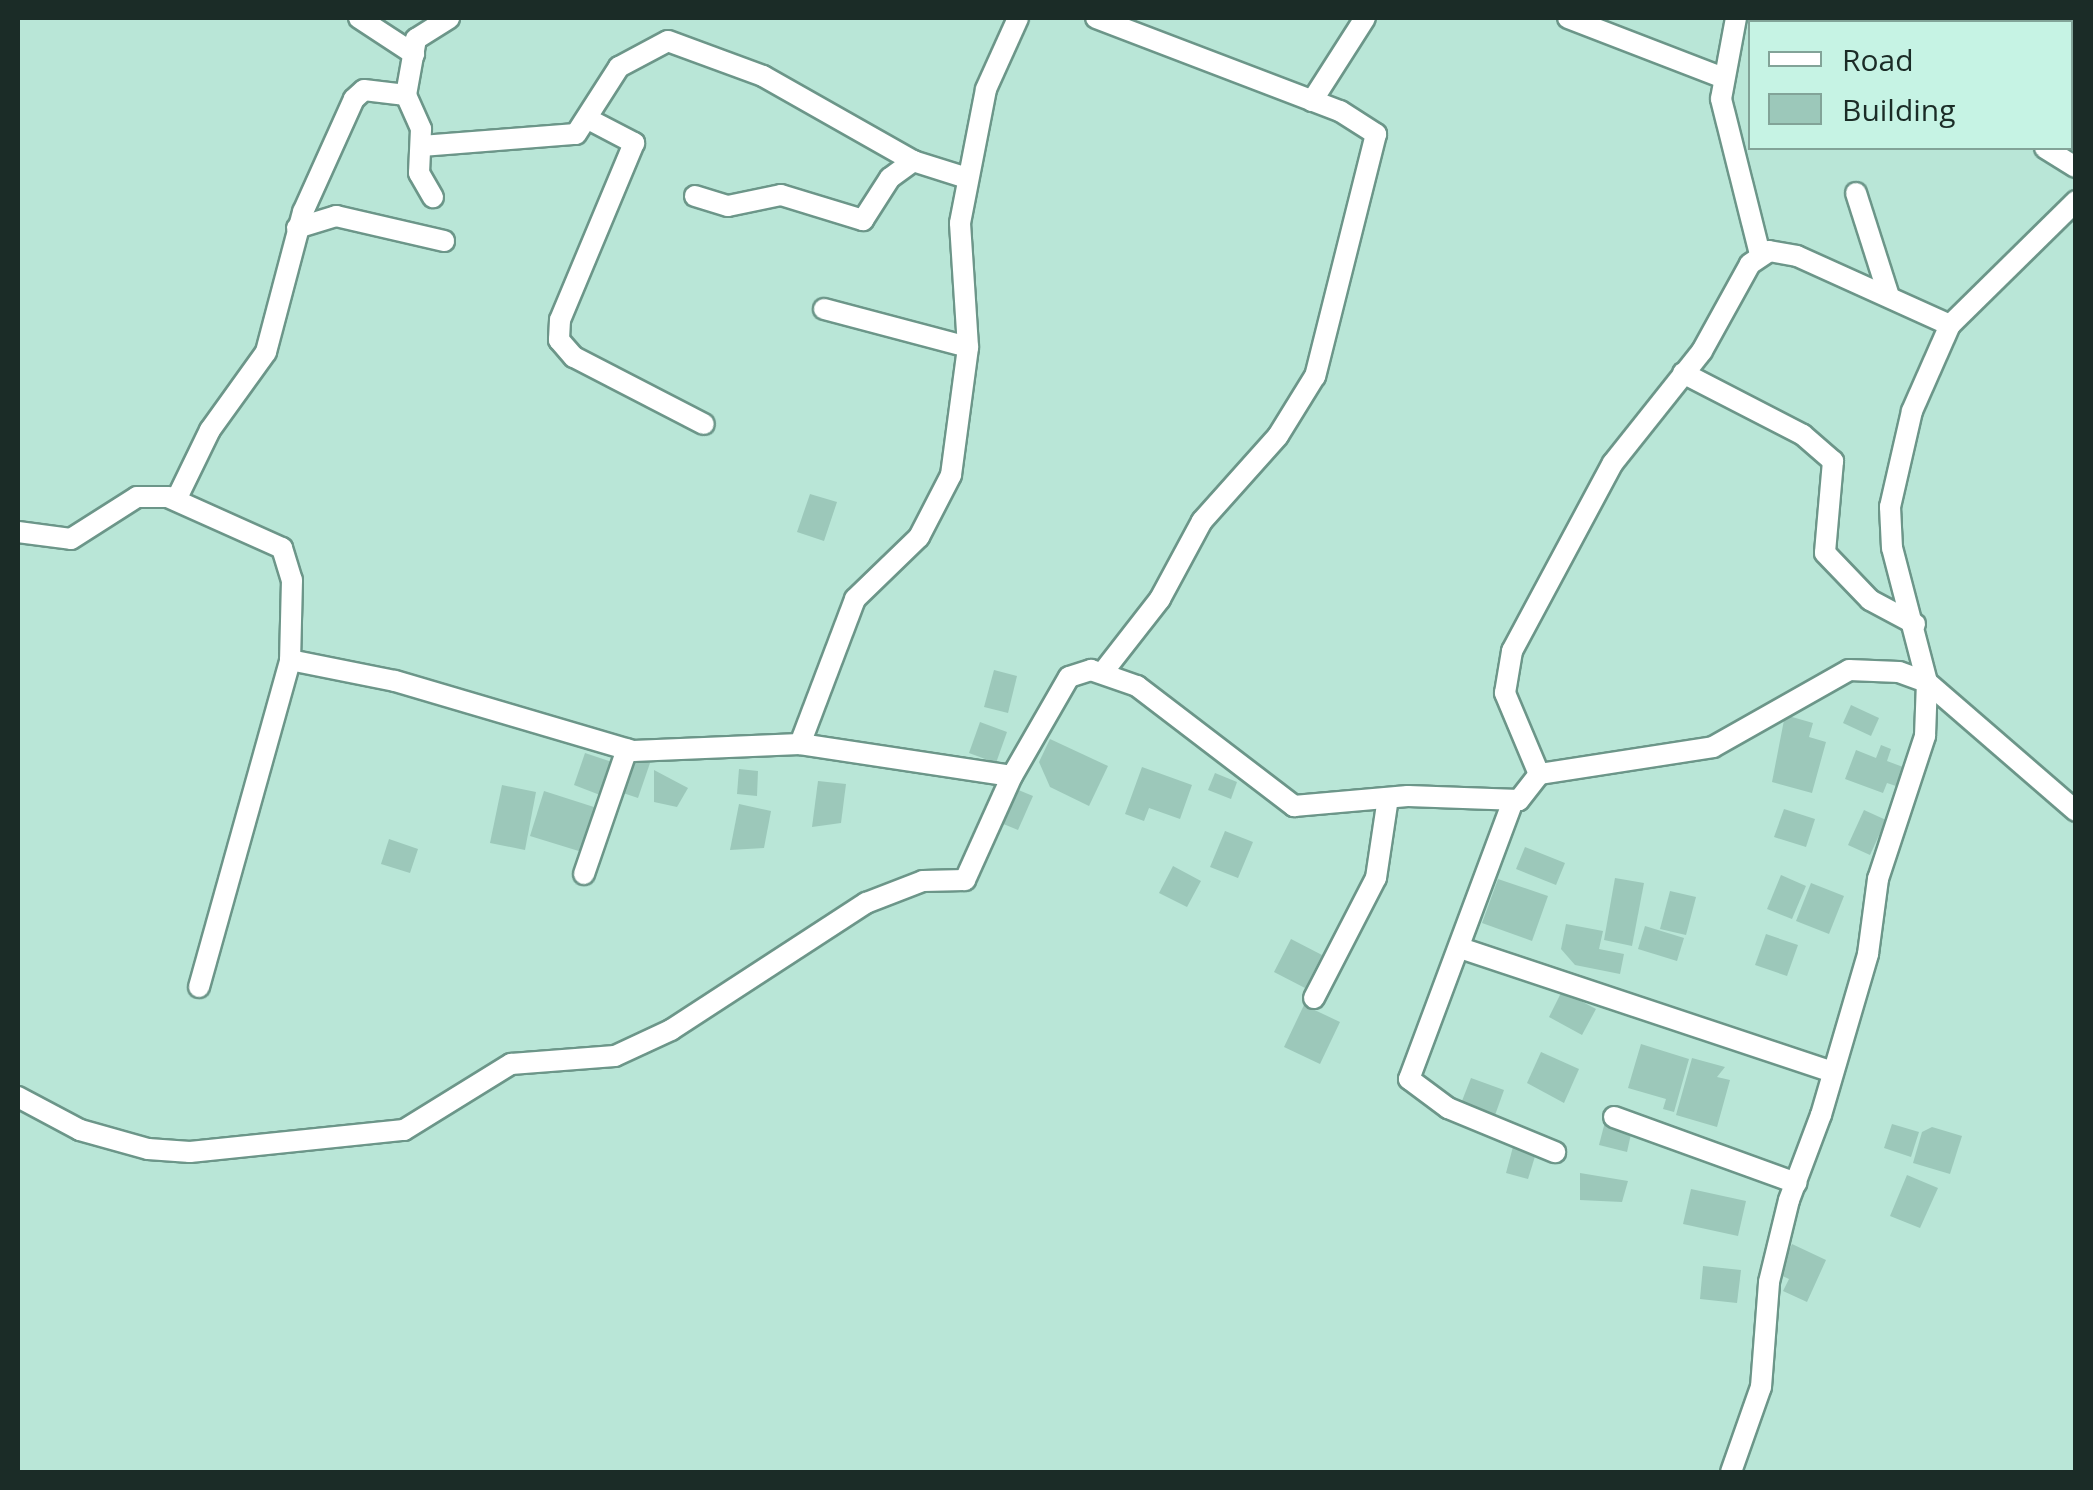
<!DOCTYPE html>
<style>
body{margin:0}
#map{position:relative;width:2093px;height:1490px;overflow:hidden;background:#b9e6d7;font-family:"Open Sans",sans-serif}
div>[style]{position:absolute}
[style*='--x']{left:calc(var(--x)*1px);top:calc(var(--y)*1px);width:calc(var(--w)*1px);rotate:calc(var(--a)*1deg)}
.building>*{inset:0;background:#9cc8ba}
.roads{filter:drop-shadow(2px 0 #6c9689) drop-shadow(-2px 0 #6c9689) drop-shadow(0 2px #6c9689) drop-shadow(0 -2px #6c9689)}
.street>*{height:20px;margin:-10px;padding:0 10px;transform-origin:10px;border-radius:10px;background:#fff}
span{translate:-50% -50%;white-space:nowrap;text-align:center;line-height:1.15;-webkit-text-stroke:8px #c6f3e4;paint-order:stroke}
.frame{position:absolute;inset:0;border:20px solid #1b2c27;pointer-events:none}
.legend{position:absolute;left:1748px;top:20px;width:325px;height:130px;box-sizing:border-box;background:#c6f3e4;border:2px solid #82a398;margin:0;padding:12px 18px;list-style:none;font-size:30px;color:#1b2c27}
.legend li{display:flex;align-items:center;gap:20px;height:50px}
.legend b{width:50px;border:2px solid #82a398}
</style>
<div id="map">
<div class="building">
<i style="clip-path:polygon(810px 494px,837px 502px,824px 541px,797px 532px)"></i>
<i style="clip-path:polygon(994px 670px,1017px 676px,1008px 713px,984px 707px)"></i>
<i style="clip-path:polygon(1851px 705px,1879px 718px,1871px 736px,1843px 723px)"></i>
<i style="clip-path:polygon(1785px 715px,1813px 723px,1809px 737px,1826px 742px,1812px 793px,1772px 782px)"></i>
<i style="clip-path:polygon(980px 722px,1007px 732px,996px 763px,969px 753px)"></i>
<i style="clip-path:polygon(1050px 739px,1108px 766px,1089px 806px,1050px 787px,1039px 762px)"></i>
<i style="clip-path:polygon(1881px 745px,1891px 749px,1887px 761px,1903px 767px,1896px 786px,1887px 783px,1883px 793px,1845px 779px,1856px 750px,1876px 758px)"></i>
<i style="clip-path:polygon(585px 753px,612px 762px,600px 795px,574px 785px)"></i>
<i style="clip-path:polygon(629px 756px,650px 763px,638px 798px,617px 791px)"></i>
<i style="clip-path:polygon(1142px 767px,1192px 785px,1180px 819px,1149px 808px,1144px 821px,1125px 814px)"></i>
<i style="clip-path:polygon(739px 769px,758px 771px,757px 796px,737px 794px)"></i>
<i style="clip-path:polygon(654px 770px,688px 788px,677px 807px,654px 802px)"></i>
<i style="clip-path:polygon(1215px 773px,1237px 782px,1231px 799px,1208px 790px)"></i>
<i style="clip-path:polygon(818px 781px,846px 784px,841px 823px,812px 827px)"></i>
<i style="clip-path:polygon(502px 785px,536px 792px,525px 850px,490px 843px)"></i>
<i style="clip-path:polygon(1011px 787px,1033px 796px,1018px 830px,996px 821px)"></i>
<i style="clip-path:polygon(544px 791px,597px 808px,582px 852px,530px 836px)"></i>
<i style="clip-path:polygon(739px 804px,771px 811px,764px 848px,730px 850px)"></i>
<i style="clip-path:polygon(1784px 809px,1815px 819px,1806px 847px,1774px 837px)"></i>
<i style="clip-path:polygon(1864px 810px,1886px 820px,1870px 855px,1848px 845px)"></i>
<i style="clip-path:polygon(1225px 831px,1253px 842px,1238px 878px,1210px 867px)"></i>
<i style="clip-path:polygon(389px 839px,418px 849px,410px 873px,381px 864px)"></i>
<i style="clip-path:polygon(1525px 847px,1565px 863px,1556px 885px,1516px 869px)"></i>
<i style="clip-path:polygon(1173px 866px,1201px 881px,1187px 907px,1159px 893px)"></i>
<i style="clip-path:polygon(1781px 875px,1806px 886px,1792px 919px,1767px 909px)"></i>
<i style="clip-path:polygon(1615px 878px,1644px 883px,1632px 946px,1604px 940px)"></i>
<i style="clip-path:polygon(1498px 879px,1548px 896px,1532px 941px,1482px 923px)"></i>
<i style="clip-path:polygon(1811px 883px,1844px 896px,1829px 934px,1796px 921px)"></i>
<i style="clip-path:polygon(1670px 891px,1696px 897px,1686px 935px,1660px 929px)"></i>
<i style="clip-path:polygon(1566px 924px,1603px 931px,1599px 949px,1624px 954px,1620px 974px,1575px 965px,1561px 949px)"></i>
<i style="clip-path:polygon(1645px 926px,1684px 938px,1677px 961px,1638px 949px)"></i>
<i style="clip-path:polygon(1766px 934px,1798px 945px,1787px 976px,1755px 965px)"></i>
<i style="clip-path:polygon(1291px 939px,1322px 955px,1305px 988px,1274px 972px)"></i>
<i style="clip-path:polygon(1562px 991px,1596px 1009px,1582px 1035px,1549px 1017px)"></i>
<i style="clip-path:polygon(1304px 1005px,1340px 1022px,1320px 1064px,1284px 1047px)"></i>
<i style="clip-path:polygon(1641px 1044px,1689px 1059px,1674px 1112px,1663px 1109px,1666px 1099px,1628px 1088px)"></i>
<i style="clip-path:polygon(1541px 1052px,1579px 1069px,1564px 1103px,1527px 1083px)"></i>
<i style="clip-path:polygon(1692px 1058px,1725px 1067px,1717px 1077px,1730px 1080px,1717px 1127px,1676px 1115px)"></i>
<i style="clip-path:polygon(1471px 1078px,1504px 1090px,1494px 1118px,1460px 1106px)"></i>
<i style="clip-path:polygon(1606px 1118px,1633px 1125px,1627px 1152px,1599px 1145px)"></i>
<i style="clip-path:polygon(1892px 1124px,1919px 1132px,1911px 1157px,1884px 1148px)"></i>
<i style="clip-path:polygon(1932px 1127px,1962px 1136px,1950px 1174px,1913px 1163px,1922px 1132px)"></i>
<i style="clip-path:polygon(1514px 1143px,1537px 1150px,1528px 1179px,1506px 1173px)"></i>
<i style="clip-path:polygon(1580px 1173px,1628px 1181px,1622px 1202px,1580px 1200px)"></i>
<i style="clip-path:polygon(1907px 1175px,1938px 1188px,1920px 1228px,1890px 1216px)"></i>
<i style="clip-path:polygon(1691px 1189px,1746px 1201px,1738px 1236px,1683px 1224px)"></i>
<i style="clip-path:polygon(1792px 1244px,1826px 1260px,1807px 1302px,1783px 1291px,1789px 1279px,1778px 1274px)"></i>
<i style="clip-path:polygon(1703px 1266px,1741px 1270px,1737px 1303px,1700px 1299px)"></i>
</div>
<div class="roads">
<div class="street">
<i style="--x:359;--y:18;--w:66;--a:33.2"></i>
<i style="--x:1096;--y:18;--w:261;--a:20.9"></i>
<i style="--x:1340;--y:111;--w:43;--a:32.6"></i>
<i style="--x:1376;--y:134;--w:250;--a:104.1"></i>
<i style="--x:1315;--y:376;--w:70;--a:121.7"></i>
<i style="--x:1278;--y:436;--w:114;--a:131.8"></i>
<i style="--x:1202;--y:521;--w:89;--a:118.3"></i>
<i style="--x:1160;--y:599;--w:93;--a:128"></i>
<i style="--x:1568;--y:18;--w:164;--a:21.1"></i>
<i style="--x:1736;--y:18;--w:82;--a:100.5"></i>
<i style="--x:1721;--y:99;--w:160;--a:75.9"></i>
<i style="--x:1831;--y:18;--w:13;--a:18"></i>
<i style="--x:406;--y:95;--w:37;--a:66"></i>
<i style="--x:421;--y:129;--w:44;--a:92.6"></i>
<i style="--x:419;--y:173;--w:28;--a:60"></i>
<i style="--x:1312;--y:101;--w:98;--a:-57.4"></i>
<i style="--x:590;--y:120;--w:50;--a:27.6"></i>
<i style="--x:634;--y:143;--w:192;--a:112.7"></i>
<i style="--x:560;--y:320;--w:20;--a:93"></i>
<i style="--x:559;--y:340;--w:23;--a:49"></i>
<i style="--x:574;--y:357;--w:146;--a:27.3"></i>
<i style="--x:422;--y:146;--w:154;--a:-4.5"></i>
<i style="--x:576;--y:134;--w:80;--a:-57.3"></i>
<i style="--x:619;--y:67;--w:55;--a:-28"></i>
<i style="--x:668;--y:41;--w:101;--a:20.2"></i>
<i style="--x:763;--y:76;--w:172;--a:29.5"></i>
<i style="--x:2045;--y:148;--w:36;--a:32"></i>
<i style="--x:1856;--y:193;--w:105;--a:72.3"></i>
<i style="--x:695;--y:196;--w:34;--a:17"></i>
<i style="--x:728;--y:206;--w:54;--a:-11.7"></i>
<i style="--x:781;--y:195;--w:86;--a:17"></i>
<i style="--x:863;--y:220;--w:50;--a:-57.3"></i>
<i style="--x:890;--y:178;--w:29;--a:-36"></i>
<i style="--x:913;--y:161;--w:57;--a:17.5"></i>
<i style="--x:297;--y:228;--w:41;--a:-17.1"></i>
<i style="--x:336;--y:216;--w:111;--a:13"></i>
<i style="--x:824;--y:309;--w:149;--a:14.8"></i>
<i style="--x:1683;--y:373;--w:135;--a:27.3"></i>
<i style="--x:1803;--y:435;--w:40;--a:41"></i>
<i style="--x:1833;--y:461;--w:92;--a:95"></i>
<i style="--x:1825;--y:553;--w:65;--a:46.2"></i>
<i style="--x:1870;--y:600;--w:51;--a:28.1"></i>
<i style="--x:176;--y:500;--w:78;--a:-64.1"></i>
<i style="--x:210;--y:430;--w:96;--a:-54.3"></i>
<i style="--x:266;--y:352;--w:145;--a:-75.2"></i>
<i style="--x:303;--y:212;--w:124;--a:-65.7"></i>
<i style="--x:354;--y:99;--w:13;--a:-42"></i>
<i style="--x:364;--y:90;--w:42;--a:6.8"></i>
<i style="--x:406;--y:95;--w:57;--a:-79.9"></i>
<i style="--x:416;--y:39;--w:39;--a:-32"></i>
<i style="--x:18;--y:532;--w:53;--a:7.5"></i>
<i style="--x:71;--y:539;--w:78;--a:-32.5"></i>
<i style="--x:137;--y:497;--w:31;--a:0"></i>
<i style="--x:168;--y:497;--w:125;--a:24.1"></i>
<i style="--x:282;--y:548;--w:34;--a:73"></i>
<i style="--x:292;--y:580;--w:80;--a:91.4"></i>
<i style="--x:290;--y:660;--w:107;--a:11.3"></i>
<i style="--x:395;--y:681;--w:248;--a:16.4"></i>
<i style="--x:633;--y:751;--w:167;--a:-2.4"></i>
<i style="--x:800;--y:744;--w:214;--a:8.6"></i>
<i style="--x:1012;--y:776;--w:114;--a:-60.1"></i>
<i style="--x:1069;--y:677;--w:23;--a:-18"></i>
<i style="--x:1091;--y:670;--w:49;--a:19.2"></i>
<i style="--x:1137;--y:686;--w:198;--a:37.4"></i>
<i style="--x:1294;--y:806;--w:114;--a:-5"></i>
<i style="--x:1408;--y:796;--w:111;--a:2.1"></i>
<i style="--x:1519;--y:800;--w:33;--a:-52"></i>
<i style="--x:1539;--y:774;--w:88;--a:-112.8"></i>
<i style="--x:1505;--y:693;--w:43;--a:-80.5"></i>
<i style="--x:1512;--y:651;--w:213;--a:-61.8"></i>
<i style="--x:1613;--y:463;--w:143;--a:-51.5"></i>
<i style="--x:1702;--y:351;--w:99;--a:-61.1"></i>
<i style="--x:1750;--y:264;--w:23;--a:-34"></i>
<i style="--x:1769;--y:251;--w:28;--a:10"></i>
<i style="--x:1797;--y:256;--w:168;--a:24.3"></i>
<i style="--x:1950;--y:325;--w:177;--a:-44.5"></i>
<i style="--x:800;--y:744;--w:155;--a:-69.2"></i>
<i style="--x:855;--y:599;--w:89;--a:-44.1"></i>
<i style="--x:919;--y:537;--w:70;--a:-62.7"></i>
<i style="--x:951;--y:475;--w:129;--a:-82.4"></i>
<i style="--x:968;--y:347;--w:124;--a:-93.7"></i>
<i style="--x:960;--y:223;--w:136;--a:-79"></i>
<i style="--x:986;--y:89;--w:78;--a:-65.7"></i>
<i style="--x:1539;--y:774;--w:176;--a:-8.8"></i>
<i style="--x:1713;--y:747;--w:156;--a:-29.5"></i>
<i style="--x:1849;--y:670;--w:50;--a:2.3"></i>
<i style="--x:1899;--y:672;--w:30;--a:20"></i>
<i style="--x:1927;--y:682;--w:197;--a:40.9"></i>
<i style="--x:1513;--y:801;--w:297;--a:110.5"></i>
<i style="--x:1409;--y:1079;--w:49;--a:36.6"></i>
<i style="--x:1448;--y:1108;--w:116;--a:22.4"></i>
<i style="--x:584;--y:874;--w:132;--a:-71"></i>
<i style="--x:1460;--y:948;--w:393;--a:18.4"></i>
<i style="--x:199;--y:987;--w:339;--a:-74.4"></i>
<i style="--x:1314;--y:998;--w:135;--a:-62.7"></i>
<i style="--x:1376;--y:878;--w:81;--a:-81.5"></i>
<i style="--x:18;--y:1097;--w:70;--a:28"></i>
<i style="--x:80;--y:1130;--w:71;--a:15.6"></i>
<i style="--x:148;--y:1149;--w:42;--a:4.1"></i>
<i style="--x:190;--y:1152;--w:215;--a:-5.9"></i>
<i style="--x:404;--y:1130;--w:126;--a:-31.7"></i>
<i style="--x:511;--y:1064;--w:104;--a:-4.4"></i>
<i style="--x:615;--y:1056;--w:62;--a:-24.9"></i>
<i style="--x:671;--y:1030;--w:233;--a:-33.1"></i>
<i style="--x:866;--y:903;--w:61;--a:-21.1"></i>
<i style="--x:923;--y:881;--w:42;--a:-1.4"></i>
<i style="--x:965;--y:880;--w:114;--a:-65.7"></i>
<i style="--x:1614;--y:1117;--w:194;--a:19.9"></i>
<i style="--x:1731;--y:1472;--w:90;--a:-70.6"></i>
<i style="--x:1761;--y:1387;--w:105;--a:-85.6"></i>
<i style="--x:1769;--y:1282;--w:84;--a:-76.3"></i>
<i style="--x:1789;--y:1200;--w:91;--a:-69.4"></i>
<i style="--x:1821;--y:1115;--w:168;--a:-73.7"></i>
<i style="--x:1868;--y:954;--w:76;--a:-82.4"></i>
<i style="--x:1878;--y:879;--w:151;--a:-71.8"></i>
<i style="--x:1925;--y:736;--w:54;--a:-87.9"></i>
<i style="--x:1927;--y:682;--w:138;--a:-104.6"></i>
<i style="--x:1892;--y:548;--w:41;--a:-92.8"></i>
<i style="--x:1890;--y:507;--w:98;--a:-77.1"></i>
<i style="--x:1912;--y:411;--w:94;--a:-66.2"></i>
</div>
</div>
<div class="frame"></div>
<ul class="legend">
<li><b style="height:12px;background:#fff"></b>Road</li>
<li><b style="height:28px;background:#9cc8ba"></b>Building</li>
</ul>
</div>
